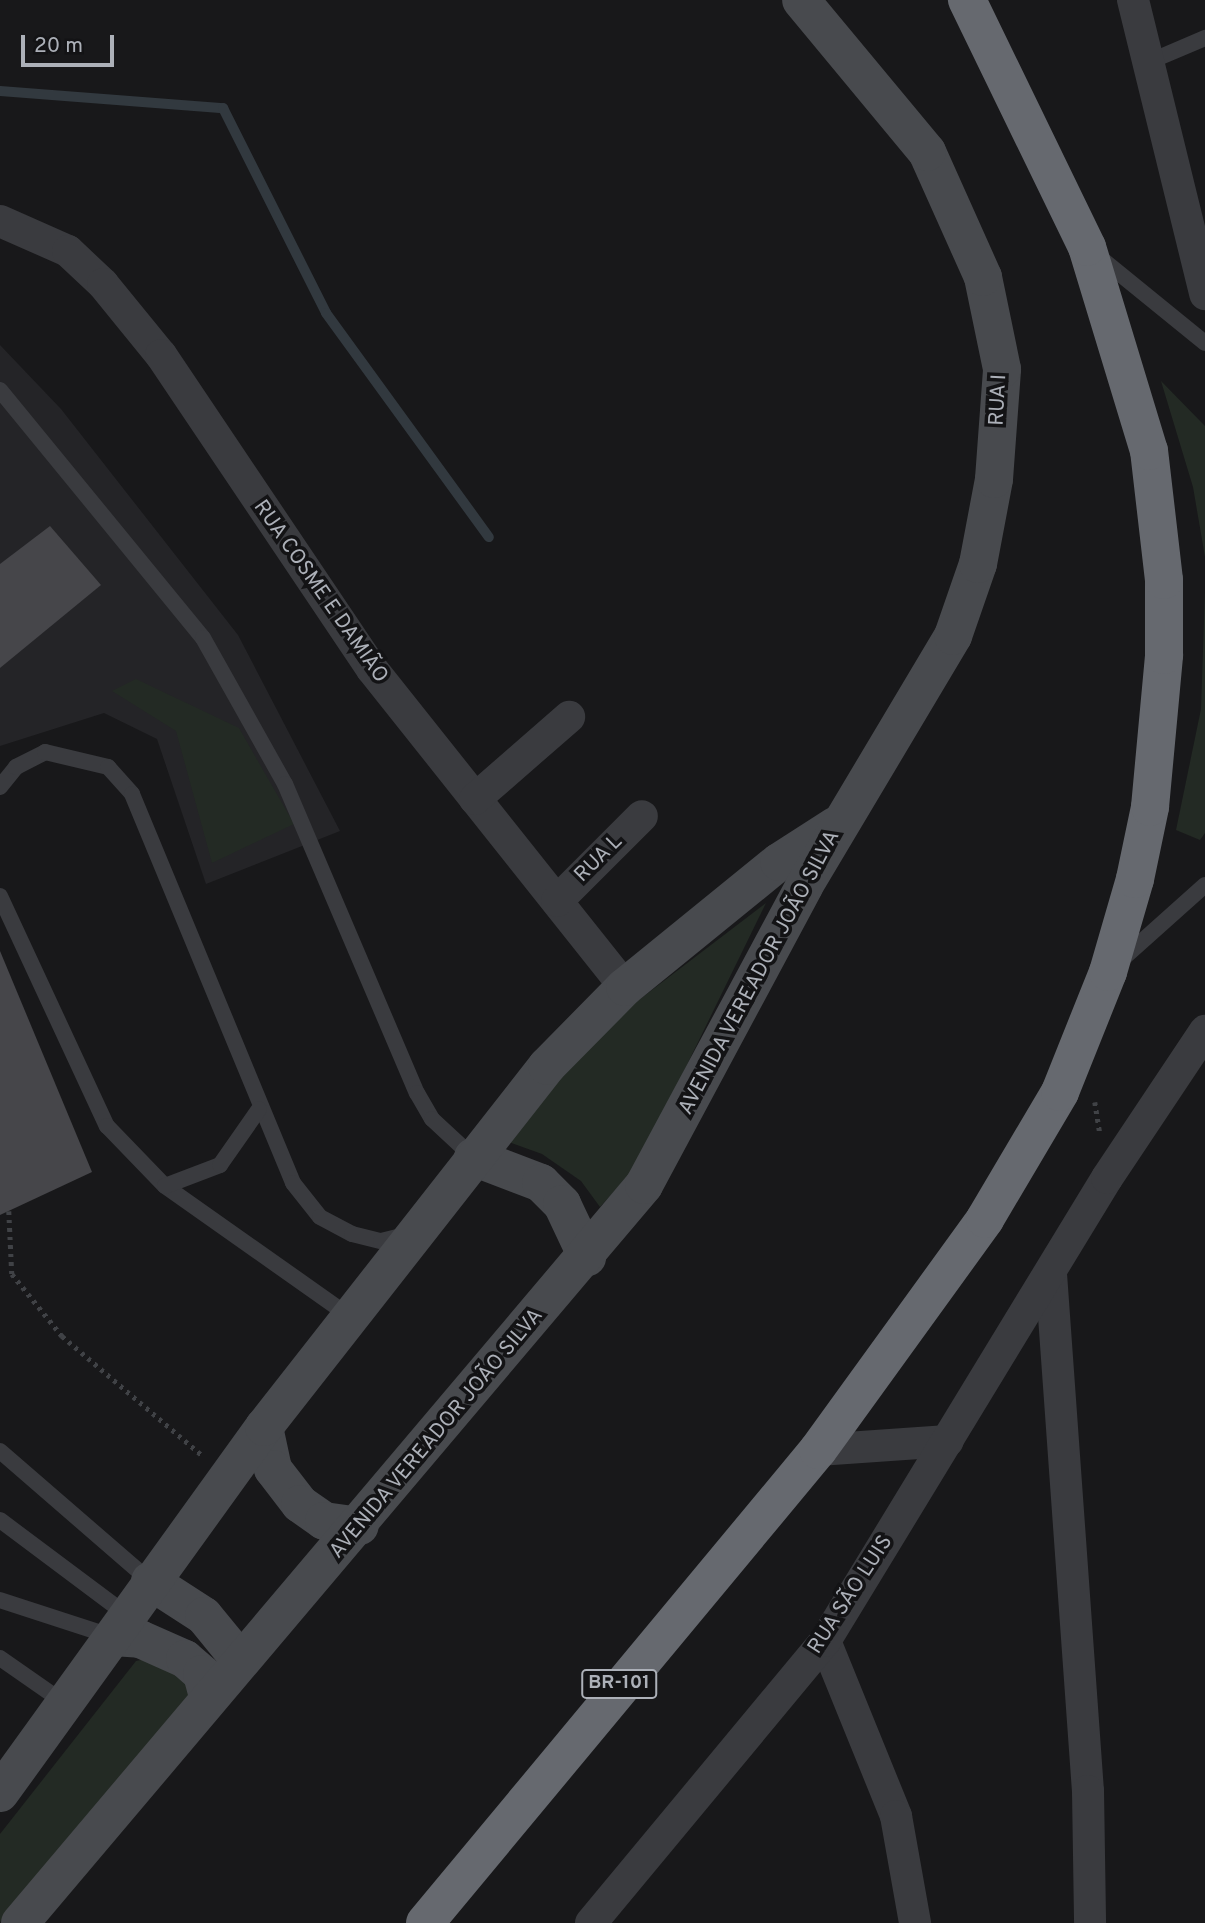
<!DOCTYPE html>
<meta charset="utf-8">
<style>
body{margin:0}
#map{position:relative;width:1205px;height:1923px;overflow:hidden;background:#18181a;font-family:Overpass,sans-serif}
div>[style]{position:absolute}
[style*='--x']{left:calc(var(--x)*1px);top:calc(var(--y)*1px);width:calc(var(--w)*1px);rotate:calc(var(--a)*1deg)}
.built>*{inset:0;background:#242427}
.green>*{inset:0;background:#232a24}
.stream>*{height:10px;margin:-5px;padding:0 5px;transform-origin:5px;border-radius:5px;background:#32393f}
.building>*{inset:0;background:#46464a}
.path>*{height:4.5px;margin-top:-2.25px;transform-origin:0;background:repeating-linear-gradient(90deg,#404246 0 3.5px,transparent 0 8.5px)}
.lane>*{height:16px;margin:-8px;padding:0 8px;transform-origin:8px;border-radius:8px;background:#3a3b3f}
.street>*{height:32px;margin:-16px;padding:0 16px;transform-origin:16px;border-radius:16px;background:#3a3b3f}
.secondary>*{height:38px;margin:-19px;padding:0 19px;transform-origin:19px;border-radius:19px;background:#484a4e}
.highway>*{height:38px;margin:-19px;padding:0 19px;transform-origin:19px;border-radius:19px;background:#66696f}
span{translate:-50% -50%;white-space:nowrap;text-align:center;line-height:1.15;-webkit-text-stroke:7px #131315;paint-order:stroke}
.shield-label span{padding:2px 5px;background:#131315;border:2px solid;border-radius:5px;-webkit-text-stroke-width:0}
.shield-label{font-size:19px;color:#acb0b8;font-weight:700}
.street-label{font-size:21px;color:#acb0b8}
.scale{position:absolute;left:21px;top:35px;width:93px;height:32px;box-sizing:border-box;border:4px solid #acb0b8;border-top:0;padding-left:9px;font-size:21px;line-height:24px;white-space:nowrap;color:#acb0b8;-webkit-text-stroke:5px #131315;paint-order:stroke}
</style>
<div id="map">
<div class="built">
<i style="clip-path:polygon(0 345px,61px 409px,238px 635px,340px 831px,206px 884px,157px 739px,104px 713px,0 746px)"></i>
</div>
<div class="green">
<i style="clip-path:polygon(1161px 381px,1205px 426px,1205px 557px,1193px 487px)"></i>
<i style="clip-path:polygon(1205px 591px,1205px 833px,1200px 840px,1176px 830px,1201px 709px)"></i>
<i style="clip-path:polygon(136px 679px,239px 728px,294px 824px,212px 863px,176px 731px,112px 691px)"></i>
<i style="clip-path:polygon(766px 903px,638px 1165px,600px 1207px,581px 1181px,542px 1154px,506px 1141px,610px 1022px)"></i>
<i style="clip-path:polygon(154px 1657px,190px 1675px,189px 1699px,0 1922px,0 1834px,136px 1661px)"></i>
</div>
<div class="stream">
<i style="--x:0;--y:91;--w:224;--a:4.4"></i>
<i style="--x:223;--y:108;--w:229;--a:63.3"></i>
<i style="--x:326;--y:313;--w:277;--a:54"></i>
</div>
<div class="building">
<i style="clip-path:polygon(50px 526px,101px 585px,0 668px,0 564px)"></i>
<i style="clip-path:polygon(0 951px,92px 1172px,0 1215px)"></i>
</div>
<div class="path">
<i style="--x:1095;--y:1102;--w:30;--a:81"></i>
<i style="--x:9;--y:1211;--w:63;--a:87.3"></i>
<i style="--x:12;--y:1274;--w:80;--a:51.1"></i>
<i style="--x:62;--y:1336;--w:185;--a:40.4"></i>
</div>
<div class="lane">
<i style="--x:1151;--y:61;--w:59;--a:-23.1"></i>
<i style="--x:1098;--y:256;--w:138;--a:39.1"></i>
<i style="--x:0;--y:390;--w:320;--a:50.7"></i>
<i style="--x:203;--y:638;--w:167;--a:60.7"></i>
<i style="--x:285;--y:784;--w:336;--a:66.9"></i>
<i style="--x:417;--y:1093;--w:30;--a:60"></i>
<i style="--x:432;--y:1119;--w:56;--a:42.8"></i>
<i style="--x:0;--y:787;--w:26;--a:-51"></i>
<i style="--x:16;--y:767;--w:33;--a:-27"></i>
<i style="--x:45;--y:752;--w:65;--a:13.4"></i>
<i style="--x:108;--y:767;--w:36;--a:48"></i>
<i style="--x:132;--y:794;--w:421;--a:67.5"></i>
<i style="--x:293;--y:1183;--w:43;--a:51.5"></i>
<i style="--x:320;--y:1217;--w:36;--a:28"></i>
<i style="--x:352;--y:1234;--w:30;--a:14"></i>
<i style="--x:381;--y:1241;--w:25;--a:-14"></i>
<i style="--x:0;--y:896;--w:254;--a:65.1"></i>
<i style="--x:107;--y:1126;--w:83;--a:46"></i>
<i style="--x:165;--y:1186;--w:225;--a:35.2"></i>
<i style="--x:1120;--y:961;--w:114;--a:-41.8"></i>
<i style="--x:165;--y:1186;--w:59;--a:-20.9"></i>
<i style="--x:220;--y:1165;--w:68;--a:-55.1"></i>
<i style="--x:0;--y:1451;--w:198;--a:40.9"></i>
<i style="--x:0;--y:1520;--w:159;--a:36.8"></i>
<i style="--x:0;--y:1600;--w:119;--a:18.1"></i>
<i style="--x:0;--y:1658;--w:80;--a:34.9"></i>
</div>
<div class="street">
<i style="--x:1133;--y:0;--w:303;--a:76.2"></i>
<i style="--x:0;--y:221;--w:74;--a:23.8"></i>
<i style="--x:68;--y:251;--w:48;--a:43.3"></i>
<i style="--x:103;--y:284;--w:92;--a:50.8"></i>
<i style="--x:161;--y:355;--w:378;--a:56.1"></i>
<i style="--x:372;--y:669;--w:406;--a:51.5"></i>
<i style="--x:475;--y:799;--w:125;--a:-41.1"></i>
<i style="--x:557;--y:901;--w:120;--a:-45"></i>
<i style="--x:1051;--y:1274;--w:518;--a:85.91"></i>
<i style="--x:1088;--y:1791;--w:132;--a:89.1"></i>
<i style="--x:818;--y:1450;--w:130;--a:-4"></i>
<i style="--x:825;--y:1641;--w:189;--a:67.9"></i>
<i style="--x:896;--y:1816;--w:109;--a:79.9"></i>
<i style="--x:591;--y:1923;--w:366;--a:-50.3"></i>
<i style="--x:825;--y:1641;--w:542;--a:-58.66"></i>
<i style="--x:1107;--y:1178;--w:177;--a:-56.3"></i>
</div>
<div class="secondary">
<i style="--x:473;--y:1157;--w:73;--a:20.9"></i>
<i style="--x:541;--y:1183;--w:30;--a:45"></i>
<i style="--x:562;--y:1204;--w:59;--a:64.7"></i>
<i style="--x:264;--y:1427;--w:43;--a:77.9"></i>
<i style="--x:273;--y:1469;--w:44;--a:52.4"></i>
<i style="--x:300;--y:1504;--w:29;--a:35"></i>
<i style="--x:324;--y:1521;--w:36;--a:8"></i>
<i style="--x:150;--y:1581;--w:64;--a:32.9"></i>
<i style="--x:204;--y:1616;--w:57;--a:50.7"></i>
<i style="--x:113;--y:1637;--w:27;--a:4"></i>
<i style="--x:140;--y:1639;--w:49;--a:24"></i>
<i style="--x:185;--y:1659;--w:23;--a:41"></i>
<i style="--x:202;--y:1674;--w:23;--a:75"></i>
<i style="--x:0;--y:1793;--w:451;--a:-54.2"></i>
<i style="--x:264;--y:1427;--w:459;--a:-51.9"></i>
<i style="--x:547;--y:1066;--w:111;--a:-45.4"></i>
<i style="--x:625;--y:987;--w:198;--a:-39.1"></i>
<i style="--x:779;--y:862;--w:67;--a:-32.7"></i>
<i style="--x:20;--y:1923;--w:966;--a:-49.78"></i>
<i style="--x:644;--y:1185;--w:339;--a:-61.8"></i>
<i style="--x:804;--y:886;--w:291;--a:-59.2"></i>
<i style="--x:953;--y:636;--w:76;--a:-70.9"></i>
<i style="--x:978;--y:564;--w:86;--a:-79.3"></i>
<i style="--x:994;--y:479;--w:110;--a:-85.8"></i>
<i style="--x:1002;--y:369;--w:94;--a:-101.7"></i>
<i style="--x:983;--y:277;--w:137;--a:-114.1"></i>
<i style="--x:927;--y:152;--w:197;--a:-129.7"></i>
</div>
<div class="highway">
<i style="--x:425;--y:1923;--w:615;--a:-50.28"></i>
<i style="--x:818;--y:1450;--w:285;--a:-54.1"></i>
<i style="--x:985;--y:1219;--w:147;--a:-59.4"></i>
<i style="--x:1060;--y:1092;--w:129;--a:-68.2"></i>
<i style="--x:1108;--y:972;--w:97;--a:-73.8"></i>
<i style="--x:1135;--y:879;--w:74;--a:-78.2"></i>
<i style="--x:1150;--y:807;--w:153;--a:-84.7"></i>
<i style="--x:1164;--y:655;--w:75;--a:-90"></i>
<i style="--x:1164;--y:580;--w:130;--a:-96.6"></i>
<i style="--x:1149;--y:451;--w:213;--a:-106.9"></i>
<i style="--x:1087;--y:247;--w:275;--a:-115.9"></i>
</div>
<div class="shield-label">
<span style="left:619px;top:1684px">BR-101</span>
</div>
<div class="street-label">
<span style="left:999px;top:400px;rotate:-87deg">RUA I</span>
<span style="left:320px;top:592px;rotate:55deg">RUA COSME E DAMIÃO</span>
<span style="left:599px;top:859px;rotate:-45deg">RUA L</span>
<span style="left:760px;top:973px;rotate:-62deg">AVENIDA VEREADOR JOÃO SILVA</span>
<span style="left:437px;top:1434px;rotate:-50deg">AVENIDA VEREADOR JOÃO SILVA</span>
<span style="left:851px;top:1595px;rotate:-57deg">RUA SÃO LUIS</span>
</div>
<div class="scale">20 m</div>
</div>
